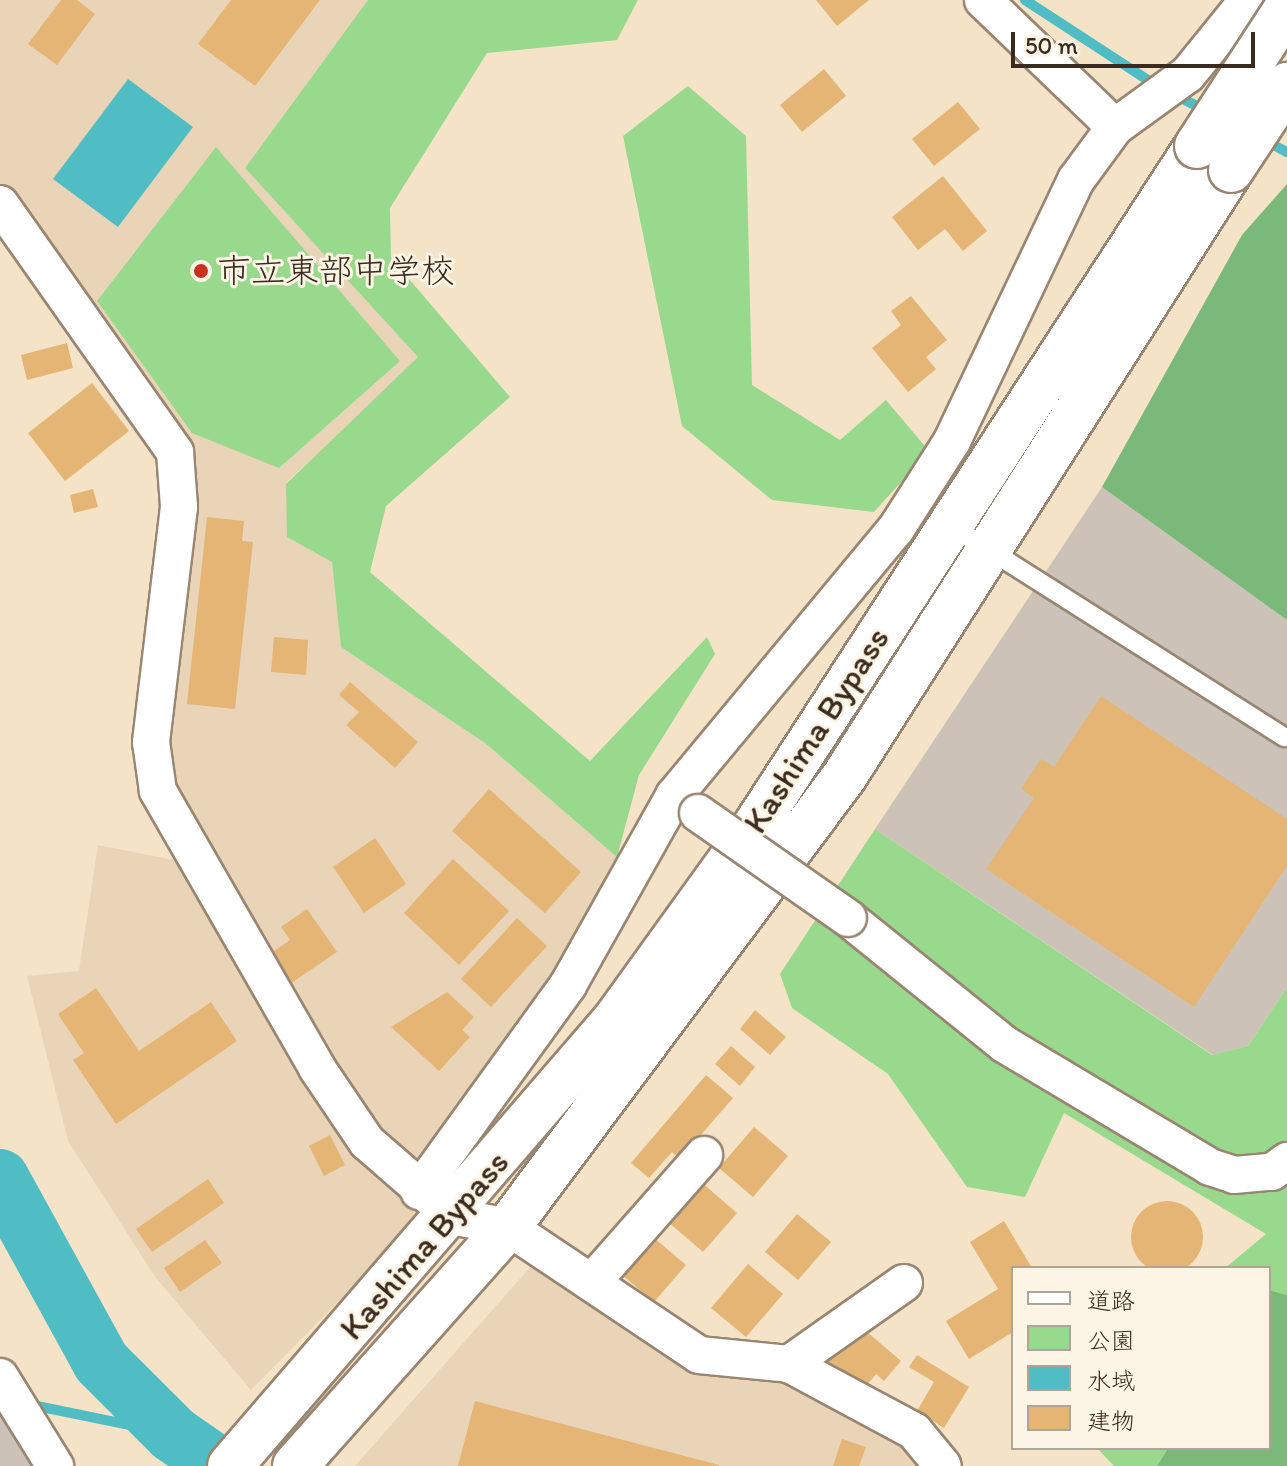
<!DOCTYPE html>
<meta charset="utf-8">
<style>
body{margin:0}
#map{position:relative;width:1287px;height:1466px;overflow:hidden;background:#f4e3c6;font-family:Itim,"Klee One",sans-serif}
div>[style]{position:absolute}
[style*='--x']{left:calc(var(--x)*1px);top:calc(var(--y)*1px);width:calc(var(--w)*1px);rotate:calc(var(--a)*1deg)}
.built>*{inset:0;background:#e9d4b7}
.industrial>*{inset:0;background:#ccc2b8}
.green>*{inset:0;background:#99d98e}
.forest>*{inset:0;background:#7ab979}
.water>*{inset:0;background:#4fbdc3}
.stream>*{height:10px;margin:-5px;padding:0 5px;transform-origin:5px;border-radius:5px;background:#4fbdc3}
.river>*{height:58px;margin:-29px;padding:0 29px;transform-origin:29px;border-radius:29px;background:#4fbdc3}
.building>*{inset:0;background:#e4b575}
.round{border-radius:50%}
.roads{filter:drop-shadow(2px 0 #988672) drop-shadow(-2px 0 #988672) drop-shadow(0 2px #988672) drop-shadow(0 -2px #988672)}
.service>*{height:18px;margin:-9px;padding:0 9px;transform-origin:9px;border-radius:9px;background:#fff}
.minor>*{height:36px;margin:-18px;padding:0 18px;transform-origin:18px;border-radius:18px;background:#fff}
.trunk>*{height:44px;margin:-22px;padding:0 22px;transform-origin:22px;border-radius:22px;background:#fff}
.bridges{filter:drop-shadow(2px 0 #988672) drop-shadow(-2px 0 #988672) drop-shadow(0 2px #988672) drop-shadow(0 -2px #988672)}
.minor-bridge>*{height:36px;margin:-18px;padding:0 18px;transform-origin:18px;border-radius:18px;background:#fff}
.trunk-bridge>*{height:44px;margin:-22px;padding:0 22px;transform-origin:22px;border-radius:22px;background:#fff}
.dots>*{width:22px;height:22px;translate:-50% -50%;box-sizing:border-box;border:4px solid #fcf5e5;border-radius:50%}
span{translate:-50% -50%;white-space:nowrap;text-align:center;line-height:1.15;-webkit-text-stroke:6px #fcf5e5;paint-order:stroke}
.poi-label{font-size:34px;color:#3b2a1e}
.left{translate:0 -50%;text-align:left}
.street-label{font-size:34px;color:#3b2a1e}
.legend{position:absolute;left:1011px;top:1266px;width:260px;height:184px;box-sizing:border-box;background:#fcf5e5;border:2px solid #afa495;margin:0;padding:10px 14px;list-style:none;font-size:24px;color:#3b2a1e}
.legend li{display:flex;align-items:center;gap:16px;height:40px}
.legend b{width:40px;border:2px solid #afa495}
.scale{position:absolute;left:1011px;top:32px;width:244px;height:36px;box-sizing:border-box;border:4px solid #3b2a1e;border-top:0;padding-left:10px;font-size:24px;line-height:28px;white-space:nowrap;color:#3b2a1e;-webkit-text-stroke:6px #fcf5e5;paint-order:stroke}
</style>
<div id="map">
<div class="built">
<i style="clip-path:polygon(0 0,368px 0,245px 168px,419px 357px,286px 483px,332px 562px,342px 647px,485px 743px,640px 876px,578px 1003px,411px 1228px,251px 1390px,156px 1278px,68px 1141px,27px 976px,79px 971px,98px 845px,179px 861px,143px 777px,187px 441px,0 184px)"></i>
<i style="clip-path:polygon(539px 1257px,686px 1361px,776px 1370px,901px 1445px,922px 1466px,355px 1466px)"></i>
</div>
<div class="industrial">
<i style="clip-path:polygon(1102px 487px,1287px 620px,1287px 987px,1248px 1046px,1213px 1055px,875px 829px)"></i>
<i style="clip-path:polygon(0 1411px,51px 1466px,0 1466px)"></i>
</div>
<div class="green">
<i style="clip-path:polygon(368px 0,638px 0,617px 40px,487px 53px,390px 208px,391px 258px,510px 397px,386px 506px,370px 572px,590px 761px,707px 637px,715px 654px,639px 775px,617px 857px,485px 743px,341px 647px,332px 562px,287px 537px,286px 484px,418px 357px,245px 168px)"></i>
<i style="clip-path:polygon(688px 86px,746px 136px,752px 385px,840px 440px,886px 400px,929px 451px,874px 512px,772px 500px,682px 426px,623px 136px)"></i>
<i style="clip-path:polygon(216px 147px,400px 361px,279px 468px,192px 433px,97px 301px)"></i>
<i style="clip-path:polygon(875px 829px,1212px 1055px,1248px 1046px,1287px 987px,1287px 1295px,1269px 1290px,1269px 1268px,1225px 1268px,1266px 1234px,1064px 1113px,1025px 1197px,967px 1187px,888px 1074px,792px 1008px,780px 974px)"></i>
<i style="clip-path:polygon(1097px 1448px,1168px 1448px,1157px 1466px,1114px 1466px)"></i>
</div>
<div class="forest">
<i style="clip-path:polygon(1287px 184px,1287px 620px,1102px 487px,1242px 235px)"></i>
<i style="clip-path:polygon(1269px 1290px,1287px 1295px,1287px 1466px,1157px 1466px,1168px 1448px,1269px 1448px)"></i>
</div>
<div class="water">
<i style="clip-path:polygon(128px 79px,193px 127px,118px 227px,53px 179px)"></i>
</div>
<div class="stream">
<i style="--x:1025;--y:0;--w:158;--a:33.1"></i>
<i style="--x:1171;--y:93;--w:40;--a:26.6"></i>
<i style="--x:1264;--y:140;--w:26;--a:28"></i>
<i style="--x:32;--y:1405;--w:144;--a:11.6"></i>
</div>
<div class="river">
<i style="--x:0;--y:1178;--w:210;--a:61.2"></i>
<i style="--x:101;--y:1362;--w:102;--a:45"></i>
<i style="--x:173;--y:1434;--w:56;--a:34.8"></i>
</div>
<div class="building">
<i style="clip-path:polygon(61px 0,77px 0,95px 14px,57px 65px,28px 44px)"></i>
<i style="clip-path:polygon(231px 0,320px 0,255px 86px,198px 44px)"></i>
<i style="clip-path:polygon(816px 0,869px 0,837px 26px)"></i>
<i style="clip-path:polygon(824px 69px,846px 96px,802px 132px,780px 105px)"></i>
<i style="clip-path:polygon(958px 102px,980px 129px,934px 166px,912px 139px)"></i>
<i style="clip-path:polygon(943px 176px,987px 231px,963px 251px,945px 229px,918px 250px,892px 217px)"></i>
<i style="clip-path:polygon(911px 296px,947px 340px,926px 357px,936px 369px,908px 392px,872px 348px,901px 325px,891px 311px)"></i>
<i style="clip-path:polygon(67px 343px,73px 368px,27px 380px,21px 355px)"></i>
<i style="clip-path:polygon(92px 383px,129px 431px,65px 481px,28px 433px)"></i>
<i style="clip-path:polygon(93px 489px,98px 507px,74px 513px,70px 495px)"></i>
<i style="clip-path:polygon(207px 517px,244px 521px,242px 541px,253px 542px,235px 709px,187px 704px)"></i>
<i style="clip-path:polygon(274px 637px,308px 640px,306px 675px,271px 672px)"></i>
<i style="clip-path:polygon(350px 682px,418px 742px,395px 768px,346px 725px,359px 712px,339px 695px)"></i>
<i style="clip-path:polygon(1101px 696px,1287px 819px,1287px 866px,1194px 1007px,986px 869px,1034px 798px,1021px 789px,1041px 759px,1054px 767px)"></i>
<i style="clip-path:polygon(489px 789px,581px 872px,545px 913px,452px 831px)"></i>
<i style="clip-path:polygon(375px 838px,406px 884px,364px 913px,333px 867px)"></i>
<i style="clip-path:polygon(453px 859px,509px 911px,459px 965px,404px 913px)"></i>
<i style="clip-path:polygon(307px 909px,337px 952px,287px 986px,267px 956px,290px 940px,281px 927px)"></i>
<i style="clip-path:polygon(517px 918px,547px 946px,491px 1007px,461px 979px)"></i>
<i style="clip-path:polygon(96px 988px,139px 1051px,211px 1002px,237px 1041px,116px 1124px,73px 1060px,84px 1053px,58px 1014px)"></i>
<i style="clip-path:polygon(447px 992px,474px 1017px,462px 1030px,470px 1037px,439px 1071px,391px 1027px)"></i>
<i style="clip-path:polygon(755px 1010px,786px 1037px,770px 1055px,740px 1029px)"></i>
<i style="clip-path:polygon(731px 1046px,755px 1067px,740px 1086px,715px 1064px)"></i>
<i style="clip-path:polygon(706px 1075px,733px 1098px,680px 1159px,672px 1152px,649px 1178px,631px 1163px)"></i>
<i style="clip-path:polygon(754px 1127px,788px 1156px,753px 1197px,719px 1168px)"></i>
<i style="clip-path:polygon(330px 1135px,345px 1165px,324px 1176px,309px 1146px)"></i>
<i style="clip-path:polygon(208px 1179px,224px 1203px,152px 1252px,136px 1229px)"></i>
<i style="clip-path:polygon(701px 1182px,737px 1213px,703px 1252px,667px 1221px)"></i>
<i class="round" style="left:1131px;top:1201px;width:72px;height:72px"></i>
<i style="clip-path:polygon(797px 1214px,831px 1242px,798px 1280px,765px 1252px)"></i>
<i style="clip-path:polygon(1004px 1221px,1032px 1268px,1013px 1268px,1013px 1332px,969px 1359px,946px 1321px,998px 1289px,970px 1242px)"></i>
<i style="clip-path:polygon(653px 1237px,686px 1265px,654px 1302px,621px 1274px)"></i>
<i style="clip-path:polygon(205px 1240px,222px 1263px,180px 1292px,164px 1268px)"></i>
<i style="clip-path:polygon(748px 1264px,783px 1294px,746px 1337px,711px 1308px)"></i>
<i style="clip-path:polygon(860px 1326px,901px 1361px,884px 1381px,876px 1374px,862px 1391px,824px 1359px)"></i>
<i style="clip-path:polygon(917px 1355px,969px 1387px,944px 1428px,917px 1411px,934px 1382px,909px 1367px)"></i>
<i style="clip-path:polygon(475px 1401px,719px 1465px,719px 1466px,458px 1466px)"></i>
<i style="clip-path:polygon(842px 1439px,866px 1447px,859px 1466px,833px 1466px)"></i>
</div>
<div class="roads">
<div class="service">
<i style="--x:950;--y:525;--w:396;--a:32.4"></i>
</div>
<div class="minor">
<i style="--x:983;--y:0;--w:183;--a:43.9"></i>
<i style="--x:0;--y:204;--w:304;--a:54.8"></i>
<i style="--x:175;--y:452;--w:55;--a:85.8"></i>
<i style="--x:179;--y:507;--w:237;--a:96.8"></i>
<i style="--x:151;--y:742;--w:49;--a:81.9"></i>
<i style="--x:158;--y:791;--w:319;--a:60.1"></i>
<i style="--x:317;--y:1068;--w:89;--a:56"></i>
<i style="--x:367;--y:1142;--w:113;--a:41"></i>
<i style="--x:452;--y:1216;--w:57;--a:11.1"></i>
<i style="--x:508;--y:1227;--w:230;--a:33.8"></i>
<i style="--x:699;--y:1355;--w:90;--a:5.7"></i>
<i style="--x:848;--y:918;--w:201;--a:38.9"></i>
<i style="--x:1004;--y:1044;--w:240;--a:30.8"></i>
<i style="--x:1210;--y:1167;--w:25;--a:18"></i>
<i style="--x:1234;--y:1175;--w:38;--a:-5"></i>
<i style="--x:1272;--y:1172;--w:19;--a:-36"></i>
<i style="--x:419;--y:1191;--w:254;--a:-54.1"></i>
<i style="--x:568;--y:985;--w:217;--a:-60.7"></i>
<i style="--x:674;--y:796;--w:347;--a:-50.3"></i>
<i style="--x:896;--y:529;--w:104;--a:-57.5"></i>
<i style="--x:952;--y:441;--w:289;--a:-64.6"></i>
<i style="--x:1076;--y:180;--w:66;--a:-53.7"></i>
<i style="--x:1115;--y:127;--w:90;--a:-36"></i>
<i style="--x:1188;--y:74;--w:95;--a:-51"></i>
<i style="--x:593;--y:1281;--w:168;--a:-48.6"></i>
<i style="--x:904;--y:1283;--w:141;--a:144.8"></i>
<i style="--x:789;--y:1364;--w:142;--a:28.2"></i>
<i style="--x:914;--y:1431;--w:45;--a:50.4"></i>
<i style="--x:0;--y:1377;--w:105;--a:58.3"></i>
</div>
<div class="trunk">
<i style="--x:230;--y:1466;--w:589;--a:-49.2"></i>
<i style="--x:615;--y:1020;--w:243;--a:-54.2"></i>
<i style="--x:757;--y:823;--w:807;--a:-56.98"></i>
<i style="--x:295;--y:1466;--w:320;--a:-48.3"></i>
<i style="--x:508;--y:1227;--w:562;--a:-53.25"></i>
<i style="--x:844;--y:777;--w:720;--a:-57.48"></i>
</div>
</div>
<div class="bridges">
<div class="minor-bridge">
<i style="--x:698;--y:813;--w:183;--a:35"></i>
</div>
<div class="trunk-bridge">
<i style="--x:1197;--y:146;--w:165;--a:-56.9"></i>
<i style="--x:1231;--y:170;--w:102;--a:-56.6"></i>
</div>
</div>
<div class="dots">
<i style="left:201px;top:271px;background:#c8321e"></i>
</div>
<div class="poi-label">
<span class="left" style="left:217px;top:271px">市立東部中学校</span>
</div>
<div class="street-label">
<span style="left:816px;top:730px;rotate:-57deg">Kashima Bypass</span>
<span style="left:424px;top:1245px;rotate:-49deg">Kashima Bypass</span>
</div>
<ul class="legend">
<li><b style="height:10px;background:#fff"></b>道路</li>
<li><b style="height:22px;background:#99d98e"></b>公園</li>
<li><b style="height:22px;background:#4fbdc3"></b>水域</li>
<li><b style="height:22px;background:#e4b575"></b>建物</li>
</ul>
<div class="scale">50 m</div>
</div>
